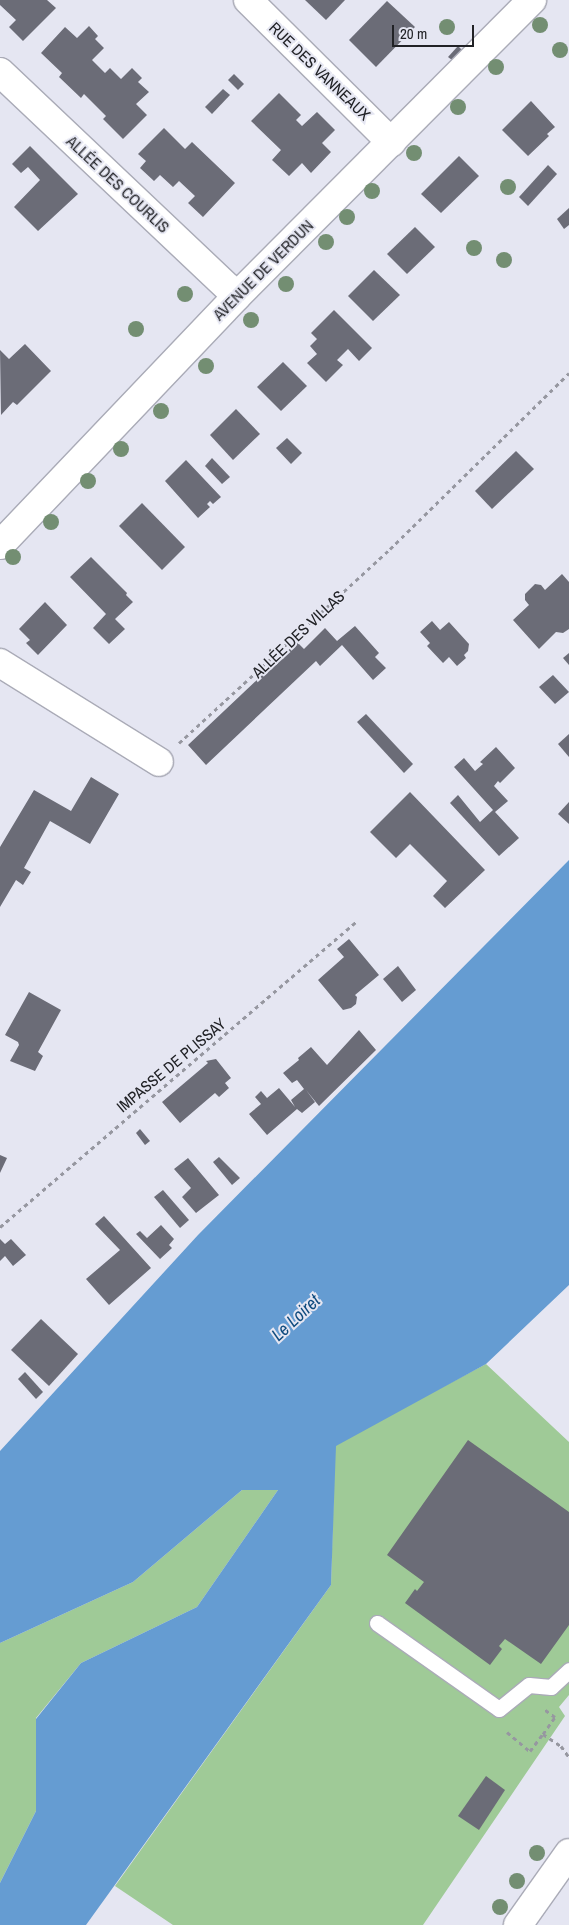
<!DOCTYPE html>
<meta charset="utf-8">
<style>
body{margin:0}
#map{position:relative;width:569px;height:1925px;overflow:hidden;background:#e5e6f2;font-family:"Archivo Narrow",sans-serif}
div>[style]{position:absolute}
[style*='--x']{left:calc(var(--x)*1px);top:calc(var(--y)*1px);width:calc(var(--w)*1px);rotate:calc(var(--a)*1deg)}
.green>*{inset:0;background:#9fca97}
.water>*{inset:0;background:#659cd2}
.building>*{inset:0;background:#6b6c77}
.path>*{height:3px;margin-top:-1.5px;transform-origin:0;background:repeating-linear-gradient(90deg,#9697a0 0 4px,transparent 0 8px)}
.roads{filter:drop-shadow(1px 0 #aaabb7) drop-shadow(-1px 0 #aaabb7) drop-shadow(0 1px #aaabb7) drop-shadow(0 -1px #aaabb7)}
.service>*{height:15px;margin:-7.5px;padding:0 7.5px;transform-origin:7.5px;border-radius:7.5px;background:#fff}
.minor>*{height:28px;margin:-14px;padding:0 14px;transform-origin:14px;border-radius:14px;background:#fff}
.tertiary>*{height:28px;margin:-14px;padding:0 14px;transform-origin:14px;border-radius:14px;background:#fff}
.trees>*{width:16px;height:16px;margin:-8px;border-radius:50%;background:#738e72}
span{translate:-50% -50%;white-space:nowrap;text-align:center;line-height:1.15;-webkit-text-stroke:4px #e5e6f2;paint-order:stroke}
.street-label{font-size:16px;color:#212226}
.water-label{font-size:18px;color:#104c7f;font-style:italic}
.scale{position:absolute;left:392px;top:25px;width:82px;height:22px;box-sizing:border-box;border:2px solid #212226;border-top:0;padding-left:6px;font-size:15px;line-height:18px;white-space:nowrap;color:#212226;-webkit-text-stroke:4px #e5e6f2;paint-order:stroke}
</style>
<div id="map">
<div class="green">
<i style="clip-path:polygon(486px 1364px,569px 1442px,569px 1695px,559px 1707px,565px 1716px,423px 1925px,173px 1925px,115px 1886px,331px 1585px,335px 1444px)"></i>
<i style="clip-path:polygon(242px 1490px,278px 1490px,197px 1607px,81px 1663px,36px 1718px,36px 1811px,0 1883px,0 1643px,133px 1582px)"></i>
</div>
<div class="water">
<i style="clip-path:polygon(569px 860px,569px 1285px,486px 1364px,336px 1446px,331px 1585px,86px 1925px,0 1925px,0 1883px,36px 1811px,36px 1719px,81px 1663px,197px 1607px,278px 1490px,242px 1490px,133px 1582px,0 1643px,0 1451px,198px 1235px)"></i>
</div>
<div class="building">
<i style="clip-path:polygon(0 0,47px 0,56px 8px,23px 41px,9px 27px,16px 20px,0 5px)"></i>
<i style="clip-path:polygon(305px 0,345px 0,326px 20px)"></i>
<i style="clip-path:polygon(387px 1px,415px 27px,376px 67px,349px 40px)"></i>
<i style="clip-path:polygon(89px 26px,98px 36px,95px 39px,104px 48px,92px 60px,105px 73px,110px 68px,121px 79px,132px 68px,142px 78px,138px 82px,149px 92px,136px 104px,147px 115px,123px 139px,103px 119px,106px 116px,84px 94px,81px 98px,59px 77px,62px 73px,41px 53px,65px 27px,77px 38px)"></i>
<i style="clip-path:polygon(458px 46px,462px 50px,452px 60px,448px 57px)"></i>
<i style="clip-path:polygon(234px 74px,244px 84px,238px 90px,228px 80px)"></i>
<i style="clip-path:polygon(223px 89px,230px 95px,212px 114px,205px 107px)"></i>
<i style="clip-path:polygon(279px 93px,301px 115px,296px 120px,302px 126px,317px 112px,335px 130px,322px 143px,331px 152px,311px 173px,302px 163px,289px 176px,272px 160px,281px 150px,251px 121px)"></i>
<i style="clip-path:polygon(531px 101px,555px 127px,547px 134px,549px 136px,528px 156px,502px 130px)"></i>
<i style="clip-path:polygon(164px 128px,185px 149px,192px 142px,235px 183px,203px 217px,188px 203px,195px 196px,179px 181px,173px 187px,160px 175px,154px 181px,140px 168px,146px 161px,138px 154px)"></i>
<i style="clip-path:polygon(30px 146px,78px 194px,38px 231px,14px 207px,40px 180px,28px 167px,21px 173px,12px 164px)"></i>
<i style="clip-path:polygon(459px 156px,479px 176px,441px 213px,421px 194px)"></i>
<i style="clip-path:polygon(548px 165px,557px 174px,528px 206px,519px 197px)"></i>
<i style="clip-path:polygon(569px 208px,569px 225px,564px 229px,557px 219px)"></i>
<i style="clip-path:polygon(415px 227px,435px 247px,407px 274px,387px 254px)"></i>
<i style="clip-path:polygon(374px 270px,400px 295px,373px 321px,348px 296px)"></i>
<i style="clip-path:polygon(334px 310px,372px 348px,359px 361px,348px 349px,337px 360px,343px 365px,326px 382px,307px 363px,317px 354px,310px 346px,317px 339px,311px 333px)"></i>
<i style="clip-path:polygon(25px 344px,51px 371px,17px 405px,13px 402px,1px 415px,0 350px,9px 359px)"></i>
<i style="clip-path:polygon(283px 362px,307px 386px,281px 411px,257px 387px)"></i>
<i style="clip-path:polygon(236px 409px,260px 434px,233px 460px,210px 435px)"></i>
<i style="clip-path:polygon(287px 438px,302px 453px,291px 464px,276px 448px)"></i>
<i style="clip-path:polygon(516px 451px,534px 469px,492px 509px,475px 491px)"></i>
<i style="clip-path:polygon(212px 458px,230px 477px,222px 484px,205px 466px)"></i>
<i style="clip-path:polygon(186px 460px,221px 497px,213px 504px,210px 501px,207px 504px,210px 507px,198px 518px,165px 481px)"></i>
<i style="clip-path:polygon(142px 503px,185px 547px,162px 570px,119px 526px)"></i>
<i style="clip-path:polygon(91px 557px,127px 593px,126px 595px,133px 602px,115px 619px,125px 629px,109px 644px,93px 628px,106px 614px,70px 577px)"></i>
<i style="clip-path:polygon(562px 574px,569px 582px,569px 629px,563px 633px,556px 632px,539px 649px,513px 620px,529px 605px,525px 600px,525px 594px,535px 584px,541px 585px,545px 590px)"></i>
<i style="clip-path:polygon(45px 602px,67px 625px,38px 655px,26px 643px,30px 640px,19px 629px)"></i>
<i style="clip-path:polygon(432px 621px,440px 630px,449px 622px,469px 644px,468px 651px,464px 655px,466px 658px,457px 666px,449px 657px,443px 663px,427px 646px,430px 643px,420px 632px)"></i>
<i style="clip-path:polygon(355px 626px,379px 653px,375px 657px,386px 668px,373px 680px,342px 645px,320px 666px,316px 661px,206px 765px,188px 745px,297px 642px,304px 649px,325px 628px,337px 641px)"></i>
<i style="clip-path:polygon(569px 653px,569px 665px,563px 658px)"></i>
<i style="clip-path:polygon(553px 675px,569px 692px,555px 704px,539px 687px)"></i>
<i style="clip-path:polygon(366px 714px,413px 764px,404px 773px,357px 722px)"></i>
<i style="clip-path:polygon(569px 734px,569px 757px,558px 744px)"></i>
<i style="clip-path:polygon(496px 747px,515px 768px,500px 783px,498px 781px,494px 786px,508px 801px,495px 812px,519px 838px,499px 856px,450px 803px,458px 795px,480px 822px,493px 810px,454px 767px,464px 758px,475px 771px,483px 764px,480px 762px)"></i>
<i style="clip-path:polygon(91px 777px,119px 794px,90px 844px,50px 821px,24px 868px,31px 872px,23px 885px,16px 880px,0 907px,0 847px,34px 790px,71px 811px)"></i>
<i style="clip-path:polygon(410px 792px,485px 870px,445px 908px,433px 896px,447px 881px,410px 844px,396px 858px,370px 832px)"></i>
<i style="clip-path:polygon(569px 802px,569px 824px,558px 814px)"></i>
<i style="clip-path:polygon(349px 939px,379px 975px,355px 995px,357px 997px,356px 1004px,351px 1008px,343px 1010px,318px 980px,344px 957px,337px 949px)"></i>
<i style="clip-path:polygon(398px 966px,416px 990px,402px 1002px,383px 979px)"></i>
<i style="clip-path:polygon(29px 992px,61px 1010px,38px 1052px,43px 1056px,35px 1071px,10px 1061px,19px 1045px,18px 1042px,5px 1035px)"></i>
<i style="clip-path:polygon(359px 1030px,376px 1050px,319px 1106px,306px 1090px,315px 1102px,302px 1113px,297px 1109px,267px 1135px,249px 1114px,261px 1104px,255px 1097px,261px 1091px,267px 1098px,279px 1088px,295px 1107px,291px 1100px,304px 1089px,297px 1080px,292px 1083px,283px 1073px,299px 1060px,298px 1058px,311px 1047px,327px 1065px)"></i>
<i style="clip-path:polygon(216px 1059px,231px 1078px,225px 1083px,229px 1088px,219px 1097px,215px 1093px,180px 1123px,162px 1102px,208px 1063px,206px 1061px)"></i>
<i style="clip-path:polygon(140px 1129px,150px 1141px,145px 1145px,136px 1133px)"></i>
<i style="clip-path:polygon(0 1155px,7px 1158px,0 1173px)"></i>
<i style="clip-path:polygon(219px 1157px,240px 1178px,232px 1185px,213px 1162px)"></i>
<i style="clip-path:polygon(188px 1158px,219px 1195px,196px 1213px,182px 1197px,191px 1188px,174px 1169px)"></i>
<i style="clip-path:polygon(163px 1190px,189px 1220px,180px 1228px,154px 1197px)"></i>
<i style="clip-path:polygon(104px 1216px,151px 1268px,109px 1305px,86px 1279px,120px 1250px,95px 1224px)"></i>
<i style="clip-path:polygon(161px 1225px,174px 1239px,169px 1245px,172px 1248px,160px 1259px,136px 1234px,140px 1231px,147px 1238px)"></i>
<i style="clip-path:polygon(0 1239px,5px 1244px,11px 1239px,26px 1255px,13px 1266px,5px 1256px,0 1261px)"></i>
<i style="clip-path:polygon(41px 1319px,78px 1354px,49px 1386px,11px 1350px)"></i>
<i style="clip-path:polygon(25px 1372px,43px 1392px,36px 1399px,18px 1379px)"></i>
<i style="clip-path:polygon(468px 1440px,569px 1512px,569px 1625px,541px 1664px,505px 1639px,499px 1646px,502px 1649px,490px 1665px,405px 1603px,415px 1589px,417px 1591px,424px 1582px,387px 1555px)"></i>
<i style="clip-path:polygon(486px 1776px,505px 1790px,479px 1830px,458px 1816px)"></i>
</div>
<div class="path">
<i style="--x:179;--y:743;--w:287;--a:-42.6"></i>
<i style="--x:390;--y:549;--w:251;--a:-44.5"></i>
<i style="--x:0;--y:1227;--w:470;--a:-40.6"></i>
<i style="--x:507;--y:1732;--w:30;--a:40"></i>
<i style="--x:530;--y:1751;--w:21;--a:-53"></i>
<i style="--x:543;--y:1734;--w:22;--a:34"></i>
<i style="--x:561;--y:1746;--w:14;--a:54"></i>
<i style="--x:543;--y:1734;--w:21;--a:-55"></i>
<i style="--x:555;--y:1717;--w:14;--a:-144"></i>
</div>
<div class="roads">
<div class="service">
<i style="--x:377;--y:1623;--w:149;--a:35.2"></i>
<i style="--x:499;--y:1709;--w:38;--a:-39"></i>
<i style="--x:529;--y:1685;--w:22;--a:5"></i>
<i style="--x:551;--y:1687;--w:25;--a:-43"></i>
</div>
<div class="minor">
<i style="--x:248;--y:0;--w:202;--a:44.8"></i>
<i style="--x:0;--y:72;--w:326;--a:43.4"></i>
<i style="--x:0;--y:663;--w:187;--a:31.9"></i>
<i style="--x:518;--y:1925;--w:88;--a:-54.7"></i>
</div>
<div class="tertiary">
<i style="--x:0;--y:545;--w:344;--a:-46.4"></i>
<i style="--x:237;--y:296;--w:418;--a:-45.1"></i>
</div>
</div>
<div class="trees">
<i style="left:540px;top:25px"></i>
<i style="left:447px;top:27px"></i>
<i style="left:560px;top:50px"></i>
<i style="left:496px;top:67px"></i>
<i style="left:458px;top:107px"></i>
<i style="left:414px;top:153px"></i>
<i style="left:508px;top:187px"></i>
<i style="left:372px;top:191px"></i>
<i style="left:347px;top:217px"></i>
<i style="left:326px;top:242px"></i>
<i style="left:474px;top:248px"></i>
<i style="left:504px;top:260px"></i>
<i style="left:286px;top:284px"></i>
<i style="left:185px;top:294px"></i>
<i style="left:251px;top:320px"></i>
<i style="left:136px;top:329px"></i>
<i style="left:206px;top:366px"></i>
<i style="left:161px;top:411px"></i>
<i style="left:121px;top:449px"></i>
<i style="left:88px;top:481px"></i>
<i style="left:51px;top:522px"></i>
<i style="left:13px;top:557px"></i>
<i style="left:537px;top:1853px"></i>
<i style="left:517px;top:1881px"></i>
<i style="left:500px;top:1907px"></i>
</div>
<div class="street-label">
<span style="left:320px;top:71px;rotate:44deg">RUE DES VANNEAUX</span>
<span style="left:118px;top:184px;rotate:43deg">ALLÉE DES COURLIS</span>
<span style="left:263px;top:270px;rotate:-45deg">AVENUE DE VERDUN</span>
<span style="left:298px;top:634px;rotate:-43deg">ALLÉE DES VILLAS</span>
<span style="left:171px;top:1065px;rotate:-40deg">IMPASSE DE PLISSAY</span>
</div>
<div class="water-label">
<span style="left:296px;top:1318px;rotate:-43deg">Le Loiret</span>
</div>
<div class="scale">20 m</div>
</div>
